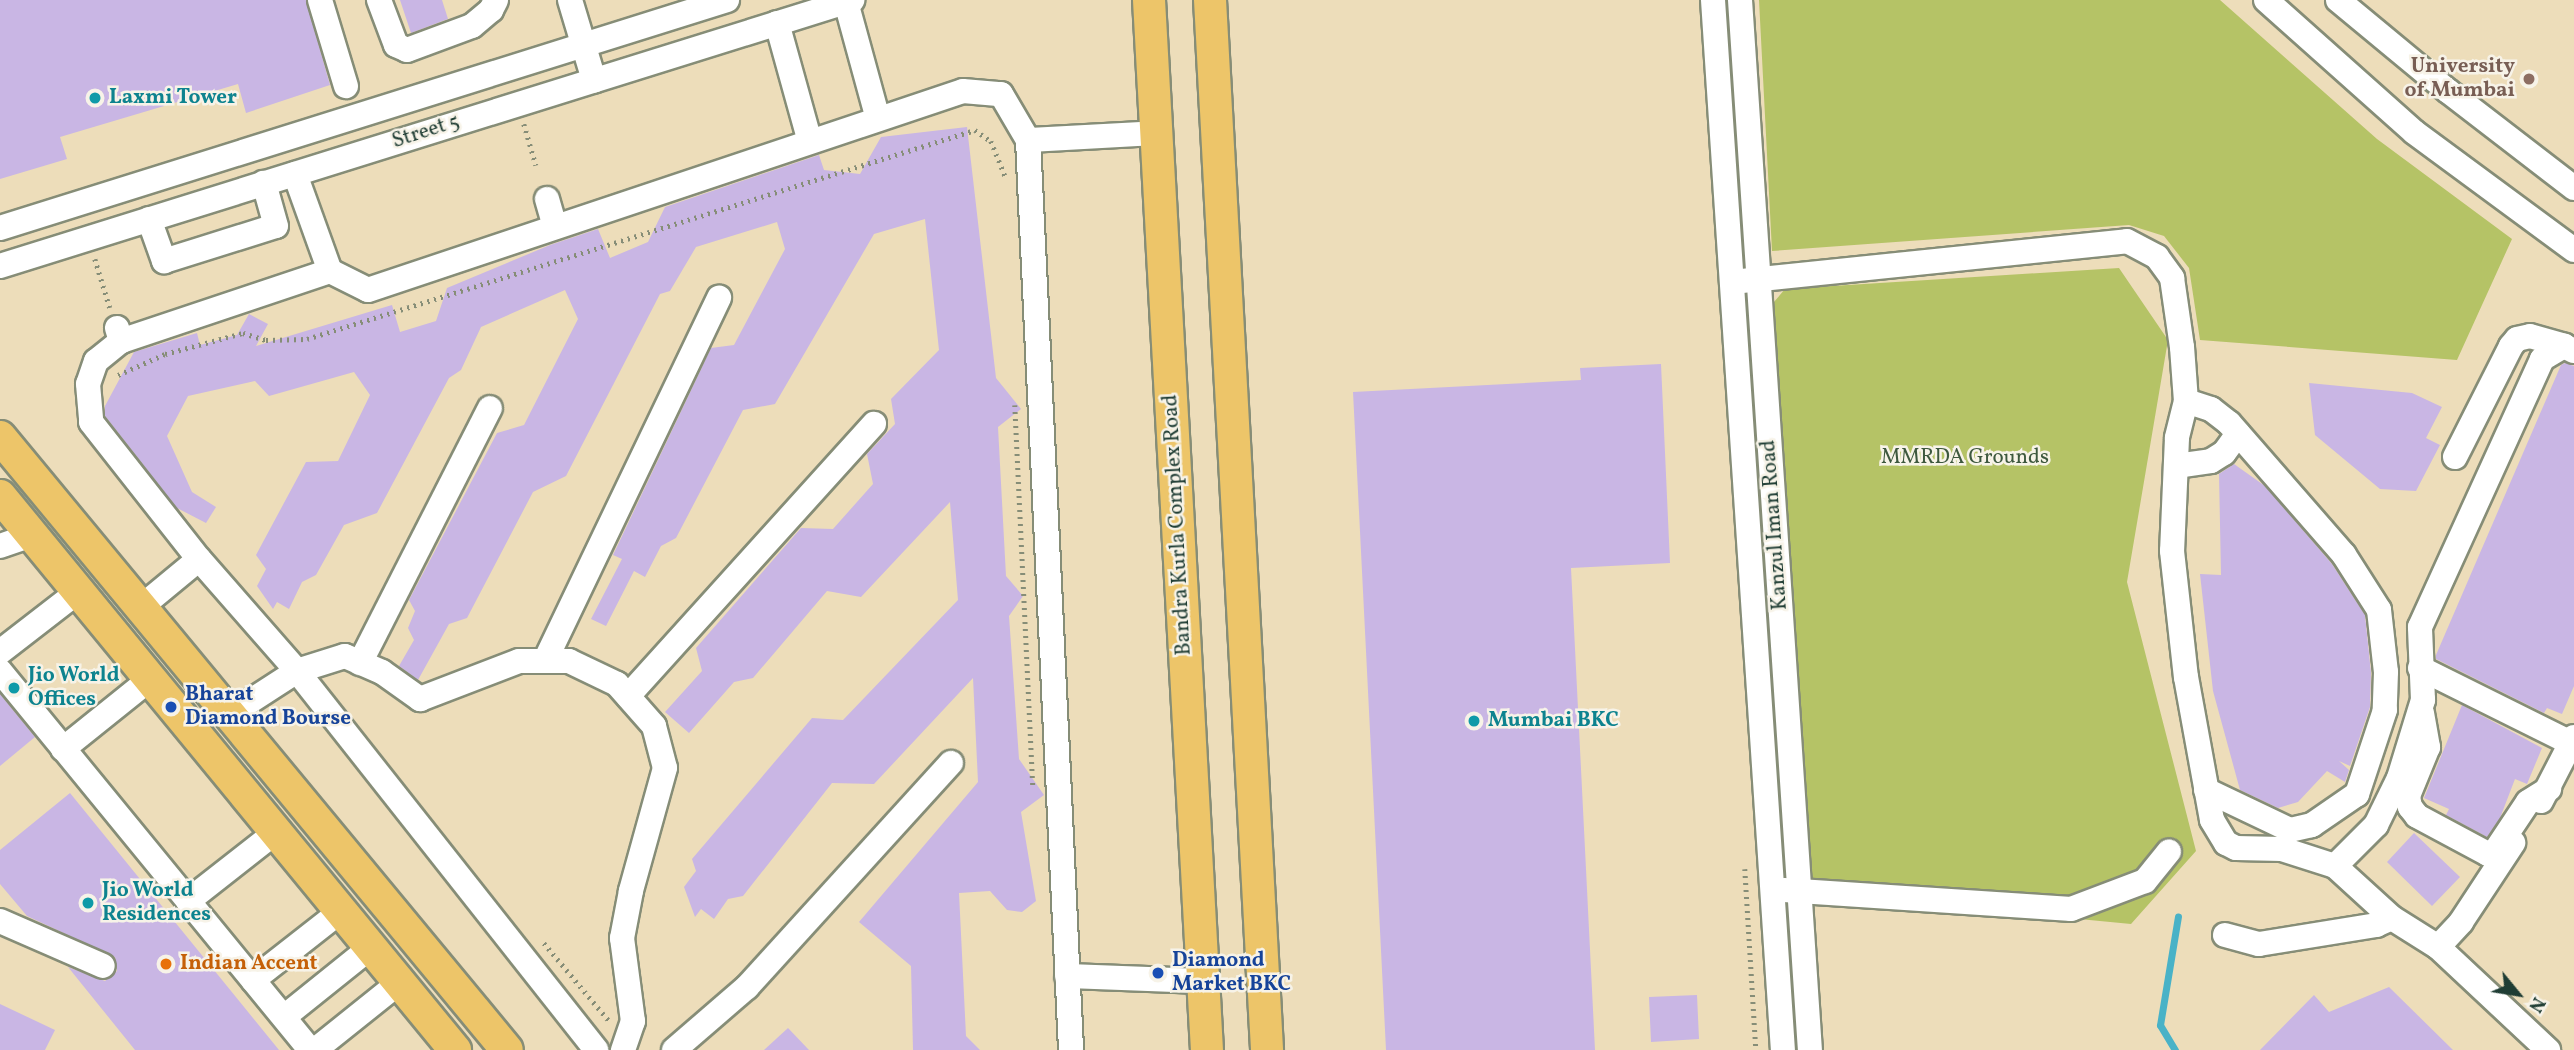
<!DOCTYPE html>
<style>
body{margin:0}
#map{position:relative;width:2574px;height:1050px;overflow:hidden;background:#edddba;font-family:Vollkorn,serif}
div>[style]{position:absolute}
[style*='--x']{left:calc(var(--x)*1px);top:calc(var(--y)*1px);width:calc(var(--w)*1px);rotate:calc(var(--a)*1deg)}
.green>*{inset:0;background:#b5c366}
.stream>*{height:7px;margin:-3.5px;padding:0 3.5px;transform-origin:3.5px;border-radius:3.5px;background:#49b2c7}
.building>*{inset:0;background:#c9b6e4}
.path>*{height:4.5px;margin-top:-2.25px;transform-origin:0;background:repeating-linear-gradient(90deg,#868d77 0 2px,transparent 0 7px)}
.roads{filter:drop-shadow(2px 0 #868d77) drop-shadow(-2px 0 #868d77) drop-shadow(0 2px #868d77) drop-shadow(0 -2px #868d77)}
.minor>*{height:24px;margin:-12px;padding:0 12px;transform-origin:12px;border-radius:12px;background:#fff}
.major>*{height:32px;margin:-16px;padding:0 16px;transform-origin:16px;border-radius:16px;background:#edc569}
.dots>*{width:19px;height:19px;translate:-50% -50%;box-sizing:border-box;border:4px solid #f7f3e8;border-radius:50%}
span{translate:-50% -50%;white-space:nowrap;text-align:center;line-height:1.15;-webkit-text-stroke:5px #f7f3e8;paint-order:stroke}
.education-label{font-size:21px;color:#785e54;font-weight:700}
.right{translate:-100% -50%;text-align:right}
.culture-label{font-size:21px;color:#0d838f;font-weight:700}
.left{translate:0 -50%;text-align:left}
.street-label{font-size:21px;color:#1f3d34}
.park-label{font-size:21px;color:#3d583e}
.transit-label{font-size:21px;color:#164399;font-weight:700}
.food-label{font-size:21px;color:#c56008;font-weight:700}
.north{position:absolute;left:2483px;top:959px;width:70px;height:70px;-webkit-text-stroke:5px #f7f3e8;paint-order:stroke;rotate:120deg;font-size:19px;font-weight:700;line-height:28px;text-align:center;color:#1f3d34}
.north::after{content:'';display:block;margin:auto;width:24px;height:32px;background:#1f3d34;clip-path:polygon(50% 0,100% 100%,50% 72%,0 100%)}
</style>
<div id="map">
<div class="green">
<i style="clip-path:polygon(1759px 0,2220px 0,2377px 139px,2512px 239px,2457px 360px,2200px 340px,2189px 268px,2164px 236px,2129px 225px,1772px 251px)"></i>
<i style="clip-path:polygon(2119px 268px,2168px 340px,2127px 582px,2196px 851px,2131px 924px,1810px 893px,1774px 302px,1785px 289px)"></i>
</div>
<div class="stream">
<i style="--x:2175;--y:1050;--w:29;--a:-121"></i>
<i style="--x:2160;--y:1025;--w:110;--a:-80.6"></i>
</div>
<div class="building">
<i style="clip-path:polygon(0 0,306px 0,330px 85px,246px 113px,238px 84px,60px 137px,67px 159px,0 179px)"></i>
<i style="clip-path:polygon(400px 0,442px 0,448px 19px,411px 33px)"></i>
<i style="clip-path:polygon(967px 127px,996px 378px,1021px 409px,998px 427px,1006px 576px,1023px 596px,1009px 616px,1019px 759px,1044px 795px,1021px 812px,1036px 901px,1022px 912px,1007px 910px,990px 891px,959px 893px,966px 1036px,980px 1050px,913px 1050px,911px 966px,859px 922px,978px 782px,973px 678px,874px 784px,832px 783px,743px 896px,728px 899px,714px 919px,701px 909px,695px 917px,684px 887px,696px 871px,692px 859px,812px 718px,843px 720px,958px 600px,950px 502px,861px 597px,827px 591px,753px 678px,734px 682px,689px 733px,665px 712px,702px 671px,696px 648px,801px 528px,833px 529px,873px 484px,867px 454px,895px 424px,891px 399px,939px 350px,925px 219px,874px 234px,775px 404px,743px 410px,676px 538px,661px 546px,645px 577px,634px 571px,606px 626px,591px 619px,622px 559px,613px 555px,623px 534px,711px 348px,734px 345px,785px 249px,777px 222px,696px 247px,670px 291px,660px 294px,566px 476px,533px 492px,467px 618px,449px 624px,418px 680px,399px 666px,414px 640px,408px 628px,415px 611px,409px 600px,497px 433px,524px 425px,578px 319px,565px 290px,481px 327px,461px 370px,449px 378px,377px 513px,344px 525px,316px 575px,302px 582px,289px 609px,277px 602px,273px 609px,257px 586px,266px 569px,256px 555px,306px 462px,338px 461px,370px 395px,354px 372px,269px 396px,255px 381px,188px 396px,167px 436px,192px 492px,216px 507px,206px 523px,177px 508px,105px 416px,105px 406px,134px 352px,197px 333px,200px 345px,237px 335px,249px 314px,268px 324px,256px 346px,392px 305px,400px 332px,436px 321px,447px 288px,550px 245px,598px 229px,610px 258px,648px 242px,665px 207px,819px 155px,824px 170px,860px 174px,881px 137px)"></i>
<i style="clip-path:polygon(2565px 363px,2574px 366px,2574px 686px,2562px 714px,2547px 708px,2544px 713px,2436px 659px,2436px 655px,2561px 365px)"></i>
<i style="clip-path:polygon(1661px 364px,1670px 563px,1571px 568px,1595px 1050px,1386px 1050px,1353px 392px,1581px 380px,1580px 368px)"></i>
<i style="clip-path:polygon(2309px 383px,2412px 393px,2442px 407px,2426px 438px,2440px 445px,2416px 491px,2380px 489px,2315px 435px)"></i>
<i style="clip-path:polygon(2234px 464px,2265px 486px,2332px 564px,2365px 615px,2371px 673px,2370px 707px,2350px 766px,2339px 761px,2349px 770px,2345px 782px,2327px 771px,2298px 802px,2278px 808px,2240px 790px,2213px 691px,2200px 574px,2221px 575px,2219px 474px)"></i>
<i style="clip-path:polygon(0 694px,35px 737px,0 766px)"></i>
<i style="clip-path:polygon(2462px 705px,2542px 748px,2527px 784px,2515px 779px,2500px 818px,2487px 837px,2446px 815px,2449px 809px,2424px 798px)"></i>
<i style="clip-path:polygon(70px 793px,279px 1050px,135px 1050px,68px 967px,105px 981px,117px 971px,115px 957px,27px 916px,0 884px,0 850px)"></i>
<i style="clip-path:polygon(2414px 833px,2460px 877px,2432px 906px,2387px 862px)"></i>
<i style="clip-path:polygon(2389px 987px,2453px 1050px,2260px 1050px,2314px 995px,2329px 1012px)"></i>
<i style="clip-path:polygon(1697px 995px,1699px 1039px,1651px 1042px,1649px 997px)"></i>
<i style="clip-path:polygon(0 1004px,55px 1030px,45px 1050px,0 1050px)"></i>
<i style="clip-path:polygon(788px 1028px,809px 1050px,764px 1050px)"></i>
</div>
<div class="path">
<i style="--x:524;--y:124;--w:43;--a:73.7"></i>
<i style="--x:95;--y:259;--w:51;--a:73"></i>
<i style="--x:118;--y:375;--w:51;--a:-24.1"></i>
<i style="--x:165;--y:354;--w:81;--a:-15.1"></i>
<i style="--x:243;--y:333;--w:24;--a:17"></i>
<i style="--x:266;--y:340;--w:41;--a:-1.4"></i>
<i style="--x:307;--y:339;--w:700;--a:-17.37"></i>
<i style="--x:975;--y:130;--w:19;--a:35"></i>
<i style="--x:991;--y:141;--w:38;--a:68"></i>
<i style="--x:1015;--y:405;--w:382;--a:87.3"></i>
<i style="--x:1745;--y:869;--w:181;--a:86.5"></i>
<i style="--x:544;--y:943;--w:103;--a:50.1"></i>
</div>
<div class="roads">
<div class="minor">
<i style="--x:320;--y:0;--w:90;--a:73.2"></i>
<i style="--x:379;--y:0;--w:48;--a:69.3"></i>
<i style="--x:396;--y:45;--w:12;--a:24"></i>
<i style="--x:407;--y:50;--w:69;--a:-20.3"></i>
<i style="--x:472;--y:26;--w:25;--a:-40"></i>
<i style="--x:491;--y:10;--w:11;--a:-63"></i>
<i style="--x:570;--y:0;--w:84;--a:73.3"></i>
<i style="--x:1713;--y:0;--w:1052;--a:86.19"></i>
<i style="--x:1740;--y:0;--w:1052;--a:86.19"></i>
<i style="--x:2266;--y:0;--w:198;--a:41.7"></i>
<i style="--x:2414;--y:132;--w:199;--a:36.4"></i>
<i style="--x:2338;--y:0;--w:143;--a:39.6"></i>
<i style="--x:2448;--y:91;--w:159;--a:37.6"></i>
<i style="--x:846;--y:2;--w:121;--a:74.7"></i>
<i style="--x:777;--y:23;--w:123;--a:74.5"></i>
<i style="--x:1028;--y:140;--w:129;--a:-3.1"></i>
<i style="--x:295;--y:174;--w:103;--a:70.2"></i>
<i style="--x:547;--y:199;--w:29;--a:74"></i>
<i style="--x:149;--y:219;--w:45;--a:70.3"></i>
<i style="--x:164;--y:261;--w:117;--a:-17.4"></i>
<i style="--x:276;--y:226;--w:45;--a:-105.6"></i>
<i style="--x:0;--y:228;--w:762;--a:-17.41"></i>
<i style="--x:0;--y:266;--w:893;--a:-17.34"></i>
<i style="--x:1732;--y:282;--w:397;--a:-5.9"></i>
<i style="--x:2127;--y:241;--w:34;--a:28"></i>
<i style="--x:2157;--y:257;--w:26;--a:54"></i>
<i style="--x:2172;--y:278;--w:70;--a:81.8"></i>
<i style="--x:2182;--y:347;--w:54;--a:85.8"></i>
<i style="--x:2186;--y:401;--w:38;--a:104"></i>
<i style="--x:2177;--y:438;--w:113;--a:92.5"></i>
<i style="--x:2172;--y:551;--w:127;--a:83.7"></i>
<i style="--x:2186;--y:677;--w:145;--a:79.7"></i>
<i style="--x:2212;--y:820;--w:27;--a:59"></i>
<i style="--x:2226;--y:843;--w:11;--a:27"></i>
<i style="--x:2236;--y:848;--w:46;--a:1.2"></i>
<i style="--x:2282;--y:849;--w:56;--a:17.8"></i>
<i style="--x:2335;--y:866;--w:77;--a:42.4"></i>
<i style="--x:117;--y:328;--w:14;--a:73"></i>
<i style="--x:121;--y:341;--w:32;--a:141"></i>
<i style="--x:96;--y:361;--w:24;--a:109"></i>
<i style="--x:88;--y:384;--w:38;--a:85"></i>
<i style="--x:91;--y:422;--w:174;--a:51.8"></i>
<i style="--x:199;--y:559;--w:149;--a:48.8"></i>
<i style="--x:297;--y:671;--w:483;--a:51.7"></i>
<i style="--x:121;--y:341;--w:220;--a:-18.5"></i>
<i style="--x:330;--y:271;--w:42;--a:26.6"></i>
<i style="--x:368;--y:290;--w:627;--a:-18.49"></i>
<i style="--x:963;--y:91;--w:38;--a:5"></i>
<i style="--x:1001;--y:94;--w:53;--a:59.6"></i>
<i style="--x:1028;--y:140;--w:911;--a:87.29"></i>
<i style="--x:2186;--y:401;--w:26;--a:18"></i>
<i style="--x:2211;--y:409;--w:23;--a:38"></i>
<i style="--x:2229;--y:423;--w:175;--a:48.9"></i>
<i style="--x:2344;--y:555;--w:65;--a:57.5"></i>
<i style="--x:2379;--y:610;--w:62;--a:83.6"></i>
<i style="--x:2386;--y:672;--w:38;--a:92"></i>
<i style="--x:2385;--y:710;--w:89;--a:108.4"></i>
<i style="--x:2357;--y:794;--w:55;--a:145.4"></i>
<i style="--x:2312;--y:825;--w:23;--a:167"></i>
<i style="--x:2290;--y:830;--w:93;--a:-154.5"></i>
<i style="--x:2455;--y:457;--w:124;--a:-63.2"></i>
<i style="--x:2511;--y:346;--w:9;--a:-49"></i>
<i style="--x:2517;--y:339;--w:13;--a:-13"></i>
<i style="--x:2530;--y:336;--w:35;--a:16"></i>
<i style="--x:2176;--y:466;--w:35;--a:-8"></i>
<i style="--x:2211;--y:461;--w:15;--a:-32"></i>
<i style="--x:2224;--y:453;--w:24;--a:-54"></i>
<i style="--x:0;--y:546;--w:34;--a:-19"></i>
<i style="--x:141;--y:607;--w:75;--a:-39.6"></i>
<i style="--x:0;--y:652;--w:100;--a:-37.7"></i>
<i style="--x:545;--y:661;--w:403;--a:-64.4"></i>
<i style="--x:360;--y:663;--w:286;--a:-63"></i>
<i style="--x:2420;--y:668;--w:169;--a:26.4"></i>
<i style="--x:0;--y:671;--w:490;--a:50.7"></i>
<i style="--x:628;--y:696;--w:367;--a:-47.9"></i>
<i style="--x:2422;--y:713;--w:35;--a:80"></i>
<i style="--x:2428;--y:747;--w:53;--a:112.2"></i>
<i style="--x:2408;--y:796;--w:11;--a:80"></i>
<i style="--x:2410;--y:807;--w:11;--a:52"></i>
<i style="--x:2417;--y:816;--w:81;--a:28.2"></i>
<i style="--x:2488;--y:854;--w:6;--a:-9"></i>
<i style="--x:2494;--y:853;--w:61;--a:-56.3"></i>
<i style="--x:2528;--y:802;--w:25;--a:-32"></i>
<i style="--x:229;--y:715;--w:81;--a:-32.9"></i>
<i style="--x:297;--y:671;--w:50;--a:-17.4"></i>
<i style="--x:345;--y:656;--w:40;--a:23.4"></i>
<i style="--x:382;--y:672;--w:47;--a:35.4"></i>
<i style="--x:420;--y:699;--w:106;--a:-21"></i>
<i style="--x:519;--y:661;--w:50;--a:0"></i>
<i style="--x:569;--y:661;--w:53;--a:25.6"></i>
<i style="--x:617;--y:684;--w:56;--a:48.6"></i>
<i style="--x:654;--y:726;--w:43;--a:75.3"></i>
<i style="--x:665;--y:768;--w:128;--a:105.5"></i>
<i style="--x:631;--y:891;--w:48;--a:100.8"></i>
<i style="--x:622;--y:938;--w:84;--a:82.5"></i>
<i style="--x:633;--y:1021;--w:31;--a:109"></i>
<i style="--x:63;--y:749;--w:112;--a:-38.8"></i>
<i style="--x:2541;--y:801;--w:72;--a:-62.7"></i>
<i style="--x:2335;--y:866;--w:58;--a:-45"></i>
<i style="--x:2376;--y:825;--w:52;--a:-63.9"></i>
<i style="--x:2399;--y:778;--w:82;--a:-72.9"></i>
<i style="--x:2423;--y:700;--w:73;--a:-92.4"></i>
<i style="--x:2420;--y:627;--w:294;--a:-65.5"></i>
<i style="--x:2542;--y:359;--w:26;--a:-31"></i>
<i style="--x:2564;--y:346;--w:11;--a:27"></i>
<i style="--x:1784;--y:890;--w:288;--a:3.8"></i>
<i style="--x:2071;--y:909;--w:79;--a:-20.7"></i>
<i style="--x:2145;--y:881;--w:38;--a:-51"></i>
<i style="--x:188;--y:901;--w:112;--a:-38.1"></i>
<i style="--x:0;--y:921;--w:112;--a:23.6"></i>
<i style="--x:2225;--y:935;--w:35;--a:15"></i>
<i style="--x:2259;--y:944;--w:119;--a:-9.2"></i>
<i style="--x:2376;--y:925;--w:17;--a:-24"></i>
<i style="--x:2392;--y:918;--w:54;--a:32.2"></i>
<i style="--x:2438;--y:947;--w:151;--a:43.1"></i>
<i style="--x:2438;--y:947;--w:34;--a:-47"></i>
<i style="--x:2461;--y:922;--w:95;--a:-56.6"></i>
<i style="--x:1067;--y:976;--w:136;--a:2.1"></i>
<i style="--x:253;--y:980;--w:112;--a:-38.1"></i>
<i style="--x:284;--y:1017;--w:112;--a:-38.8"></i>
<i style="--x:315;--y:1050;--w:109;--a:-38.7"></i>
<i style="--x:674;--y:1050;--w:96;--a:-40.8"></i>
<i style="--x:747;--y:987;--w:303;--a:-47.7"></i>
</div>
<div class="major">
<i style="--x:1149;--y:0;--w:1052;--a:86.84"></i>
<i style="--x:1210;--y:0;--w:1052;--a:86.89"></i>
<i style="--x:0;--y:437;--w:795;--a:50.41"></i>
<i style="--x:0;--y:496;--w:717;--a:50.6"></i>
</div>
</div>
<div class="dots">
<i style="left:2529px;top:79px;background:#8d6e63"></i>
<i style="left:95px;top:98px;background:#0f9aa8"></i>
<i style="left:14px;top:688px;background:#0f9aa8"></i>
<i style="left:171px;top:707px;background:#1a4fb4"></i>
<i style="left:1474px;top:721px;background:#0f9aa8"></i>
<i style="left:88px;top:903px;background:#0f9aa8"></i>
<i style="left:166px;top:964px;background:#e8710a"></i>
<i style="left:1158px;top:973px;background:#1a4fb4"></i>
</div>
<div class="education-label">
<span class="right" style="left:2515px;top:79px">University<br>of Mumbai</span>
</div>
<div class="culture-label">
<span class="left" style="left:109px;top:98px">Laxmi Tower</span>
<span class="left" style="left:28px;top:688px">Jio World<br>Offices</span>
<span class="left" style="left:1488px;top:721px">Mumbai BKC</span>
<span class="left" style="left:102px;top:903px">Jio World<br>Residences</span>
</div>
<div class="street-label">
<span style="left:426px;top:132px;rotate:-18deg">Street 5</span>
<span style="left:1178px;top:525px;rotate:-93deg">Bandra Kurla Complex Road</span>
<span style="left:1775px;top:525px;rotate:-94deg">Kanzul Iman Road</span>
</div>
<div class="park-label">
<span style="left:1965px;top:458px">MMRDA Grounds</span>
</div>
<div class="transit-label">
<span class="left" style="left:185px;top:707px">Bharat<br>Diamond Bourse</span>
<span class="left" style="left:1172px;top:973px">Diamond<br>Market BKC</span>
</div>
<div class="food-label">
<span class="left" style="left:180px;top:964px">Indian Accent</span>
</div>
<div class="north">N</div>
</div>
